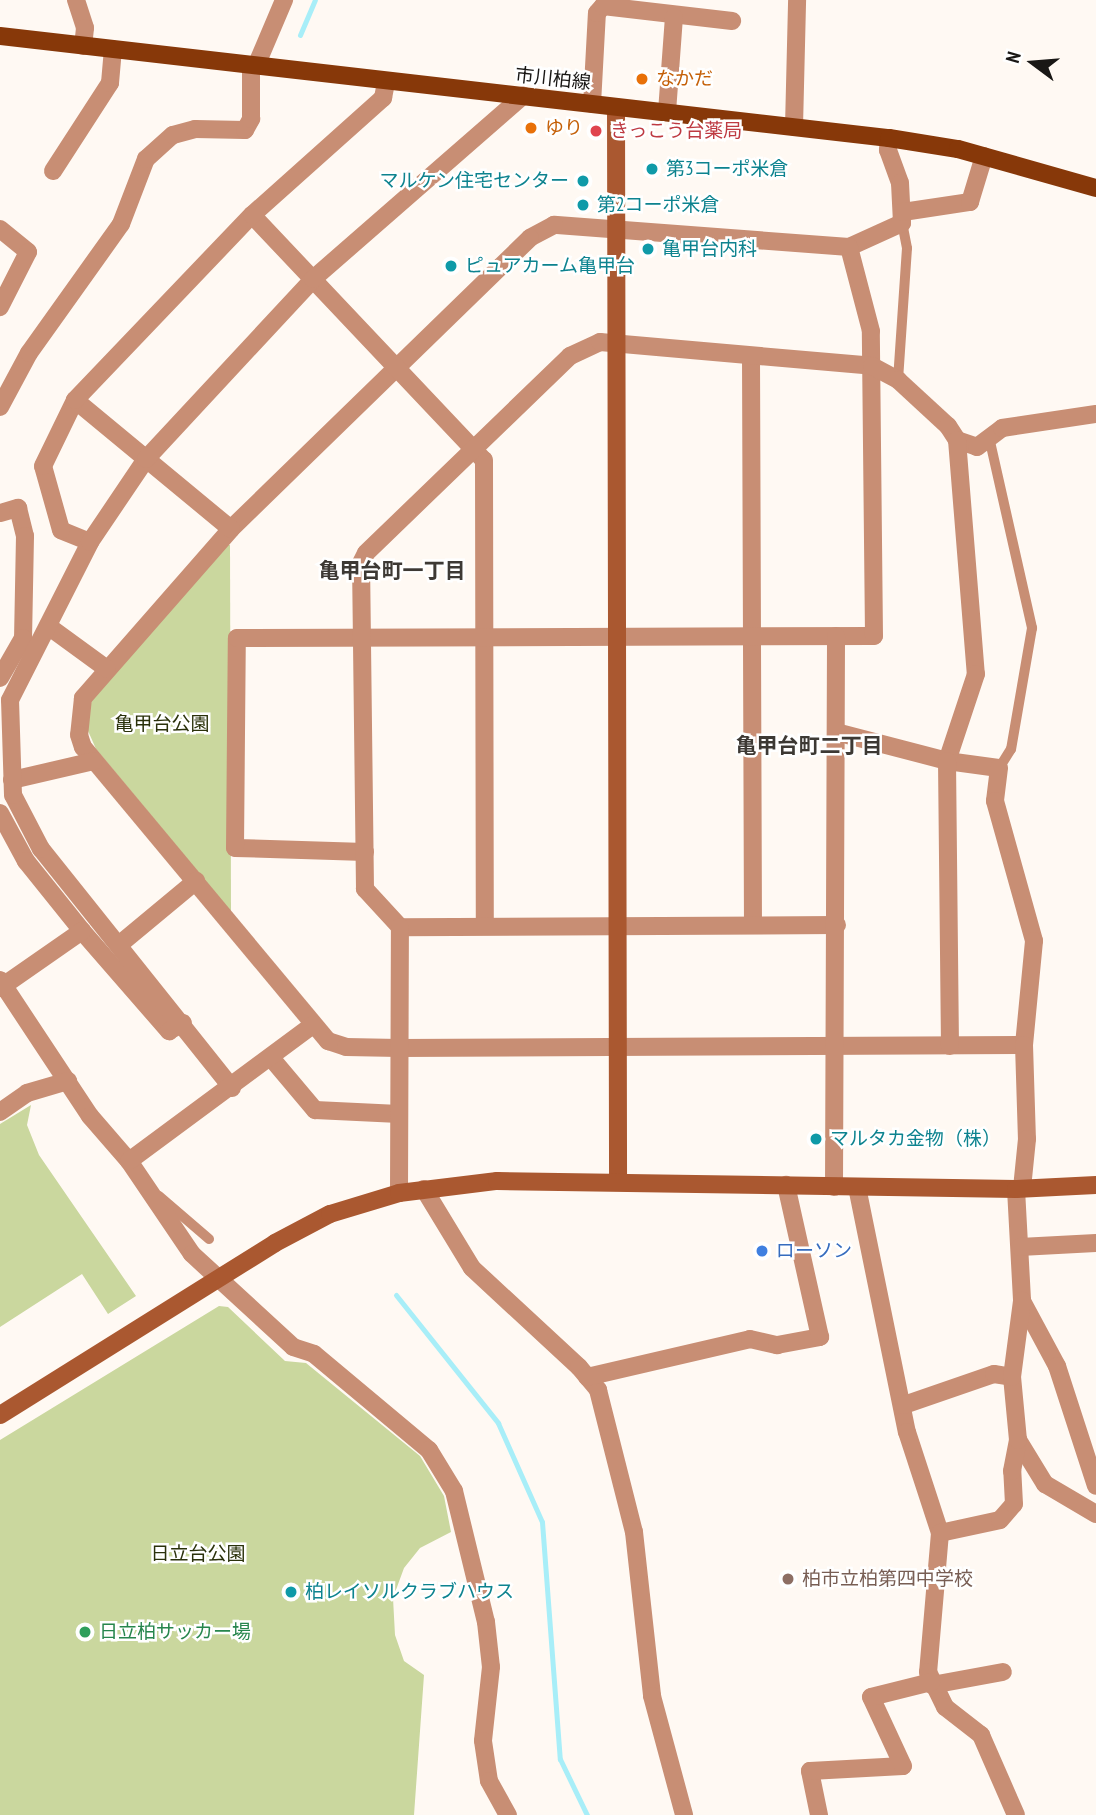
<!DOCTYPE html>
<meta charset="utf-8">
<style>
body{margin:0}
#map{position:relative;width:1096px;height:1815px;overflow:hidden;background:#fff9f3;font-family:"PT Sans Narrow","Noto Sans JP",sans-serif}
div>[style]{position:absolute}
[style*='--x']{left:calc(var(--x)*1px);top:calc(var(--y)*1px);width:calc(var(--w)*1px);rotate:calc(var(--a)*1deg)}
.green>*{inset:0;background:#cad79e}
.stream>*{height:5px;margin:-2.5px;padding:0 2.5px;transform-origin:2.5px;border-radius:2.5px;background:#a8eef8}
.lane>*{height:10px;margin:-5px;padding:0 5px;transform-origin:5px;border-radius:5px;background:#c88e74}
.street>*{height:18px;margin:-9px;padding:0 9px;transform-origin:9px;border-radius:9px;background:#c88e74}
.secondary>*{height:18px;margin:-9px;padding:0 9px;transform-origin:9px;border-radius:9px;background:#aa5830}
.primary>*{height:18px;margin:-9px;padding:0 9px;transform-origin:9px;border-radius:9px;background:#873809}
.dots>*{width:19px;height:19px;translate:-50% -50%;box-sizing:border-box;border:4px solid #fff;border-radius:50%}
span{translate:-50% -50%;white-space:nowrap;text-align:center;line-height:1.15;-webkit-text-stroke:5px #fff;paint-order:stroke}
.street-label{font-size:19px;color:#191715}
.food-label{font-size:19px;color:#c56008}
.left{translate:0 -50%;text-align:left}
.health-label{font-size:19px;color:#be3a42}
.culture-label{font-size:19px;color:#0d838f}
.right{translate:-100% -50%;text-align:right}
.park-label{font-size:19px;color:#2a310a}
.shop-label{font-size:19px;color:#366cbe}
.education-label{font-size:19px;color:#785e54}
.leisure-label{font-size:19px;color:#27864d}
.neighbourhood-label{font-size:21px;color:#3d3934;font-weight:700}
.north{position:absolute;left:998px;top:28px;width:70px;height:70px;-webkit-text-stroke:5px #fff;paint-order:stroke;rotate:286deg;font-size:19px;font-weight:700;line-height:28px;text-align:center;color:#191715}
.north::after{content:'';display:block;margin:auto;width:24px;height:32px;background:#191715;clip-path:polygon(50% 0,100% 100%,50% 72%,0 100%)}
</style>
<div id="map">
<div class="green">
<i style="clip-path:polygon(226px 545px,230px 545px,231px 912px,96px 749px,85px 724px,92px 700px)"></i>
<i style="clip-path:polygon(31px 1105px,27px 1125px,39px 1155px,136px 1296px,108px 1314px,82px 1274px,0 1327px,0 1124px)"></i>
<i style="clip-path:polygon(219px 1306px,228px 1307px,285px 1361px,306px 1363px,420px 1456px,444px 1496px,451px 1532px,420px 1548px,404px 1568px,393px 1598px,395px 1635px,404px 1661px,424px 1675px,414px 1815px,0 1815px,0 1440px)"></i>
</div>
<div class="stream">
<i style="--x:300;--y:35;--w:38;--a:-67"></i>
<i style="--x:396;--y:1295;--w:164;--a:51.4"></i>
<i style="--x:498;--y:1423;--w:108;--a:66"></i>
<i style="--x:542;--y:1522;--w:238;--a:85.7"></i>
<i style="--x:560;--y:1759;--w:62;--a:64.3"></i>
</div>
<div class="lane">
<i style="--x:898;--y:380;--w:132;--a:-86.1"></i>
<i style="--x:907;--y:248;--w:25;--a:-101"></i>
<i style="--x:989;--y:437;--w:196;--a:77.3"></i>
<i style="--x:1032;--y:628;--w:123;--a:99.8"></i>
<i style="--x:1011;--y:749;--w:22;--a:122"></i>
<i style="--x:159;--y:1196;--w:66;--a:40.7"></i>
</div>
<div class="street">
<i style="--x:76;--y:0;--w:29;--a:72"></i>
<i style="--x:85;--y:28;--w:18;--a:96"></i>
<i style="--x:256;--y:66;--w:72;--a:-67"></i>
<i style="--x:592;--y:104;--w:91;--a:-86.9"></i>
<i style="--x:597;--y:13;--w:9;--a:-49"></i>
<i style="--x:603;--y:6;--w:130;--a:6.6"></i>
<i style="--x:667;--y:112;--w:95;--a:-85.8"></i>
<i style="--x:794;--y:127;--w:127;--a:-88.6"></i>
<i style="--x:889;--y:138;--w:12;--a:95"></i>
<i style="--x:888;--y:150;--w:35;--a:70"></i>
<i style="--x:900;--y:183;--w:40;--a:87.1"></i>
<i style="--x:902;--y:223;--w:58;--a:155.6"></i>
<i style="--x:849;--y:247;--w:296;--a:-175.7"></i>
<i style="--x:554;--y:225;--w:27;--a:152"></i>
<i style="--x:530;--y:238;--w:417;--a:135.8"></i>
<i style="--x:231;--y:529;--w:225;--a:131.2"></i>
<i style="--x:83;--y:698;--w:37;--a:96"></i>
<i style="--x:79;--y:735;--w:13;--a:72"></i>
<i style="--x:83;--y:747;--w:383;--a:50.2"></i>
<i style="--x:328;--y:1041;--w:19;--a:18"></i>
<i style="--x:346;--y:1047;--w:53;--a:1.1"></i>
<i style="--x:399;--y:1048;--w:625;--a:-0.28"></i>
<i style="--x:53;--y:171;--w:105;--a:-57.1"></i>
<i style="--x:110;--y:83;--w:34;--a:-85"></i>
<i style="--x:903;--y:212;--w:68;--a:-8.5"></i>
<i style="--x:970;--y:202;--w:48;--a:-73.1"></i>
<i style="--x:252;--y:215;--w:337;--a:46.6"></i>
<i style="--x:484;--y:460;--w:465;--a:89.9"></i>
<i style="--x:0;--y:229;--w:36;--a:39"></i>
<i style="--x:28;--y:252;--w:62;--a:117"></i>
<i style="--x:751;--y:357;--w:568;--a:89.8"></i>
<i style="--x:75;--y:400;--w:202;--a:39.6"></i>
<i style="--x:0;--y:407;--w:61;--a:-61.8"></i>
<i style="--x:29;--y:353;--w:158;--a:-54.5"></i>
<i style="--x:121;--y:224;--w:70;--a:-69"></i>
<i style="--x:146;--y:159;--w:36;--a:-42"></i>
<i style="--x:173;--y:135;--w:23;--a:-15"></i>
<i style="--x:195;--y:129;--w:50;--a:1.1"></i>
<i style="--x:245;--y:130;--w:13;--a:-61"></i>
<i style="--x:251;--y:119;--w:53;--a:-90"></i>
<i style="--x:957;--y:440;--w:21;--a:19"></i>
<i style="--x:977;--y:447;--w:31;--a:-37"></i>
<i style="--x:1002;--y:428;--w:95;--a:-8.5"></i>
<i style="--x:0;--y:513;--w:19;--a:-16"></i>
<i style="--x:18;--y:508;--w:29;--a:76"></i>
<i style="--x:25;--y:536;--w:102;--a:91.1"></i>
<i style="--x:23;--y:638;--w:46;--a:119.9"></i>
<i style="--x:90;--y:542;--w:31;--a:-158"></i>
<i style="--x:61;--y:530;--w:66;--a:-105.7"></i>
<i style="--x:43;--y:466;--w:73;--a:-64.1"></i>
<i style="--x:75;--y:400;--w:256;--a:-46.3"></i>
<i style="--x:252;--y:215;--w:176;--a:-41.8"></i>
<i style="--x:383;--y:98;--w:16;--a:-79"></i>
<i style="--x:48;--y:626;--w:73;--a:36.1"></i>
<i style="--x:836;--y:732;--w:115;--a:14.6"></i>
<i style="--x:947;--y:761;--w:52;--a:7.7"></i>
<i style="--x:999;--y:768;--w:33;--a:97"></i>
<i style="--x:995;--y:801;--w:145;--a:74.4"></i>
<i style="--x:1034;--y:941;--w:104;--a:95.5"></i>
<i style="--x:1024;--y:1045;--w:94;--a:88.2"></i>
<i style="--x:1027;--y:1139;--w:49;--a:95.8"></i>
<i style="--x:12;--y:780;--w:84;--a:-13"></i>
<i style="--x:0;--y:813;--w:55;--a:61.6"></i>
<i style="--x:26;--y:861;--w:90;--a:51.3"></i>
<i style="--x:82;--y:931;--w:133;--a:49"></i>
<i style="--x:169;--y:1031;--w:16;--a:-30"></i>
<i style="--x:365;--y:852;--w:130;--a:-178.2"></i>
<i style="--x:235;--y:848;--w:210;--a:-89.5"></i>
<i style="--x:237;--y:638;--w:637;--a:-0.18"></i>
<i style="--x:874;--y:636;--w:305;--a:-90.6"></i>
<i style="--x:871;--y:331;--w:87;--a:-104.7"></i>
<i style="--x:837;--y:925;--w:437;--a:179.7"></i>
<i style="--x:400;--y:927;--w:52;--a:-132.6"></i>
<i style="--x:365;--y:889;--w:326;--a:-90.7"></i>
<i style="--x:361;--y:563;--w:11;--a:-63"></i>
<i style="--x:366;--y:553;--w:284;--a:-44"></i>
<i style="--x:570;--y:356;--w:33;--a:-25"></i>
<i style="--x:600;--y:342;--w:273;--a:5"></i>
<i style="--x:872;--y:366;--w:30;--a:28"></i>
<i style="--x:898;--y:380;--w:68;--a:42.6"></i>
<i style="--x:948;--y:426;--w:17;--a:57"></i>
<i style="--x:957;--y:440;--w:235;--a:85.4"></i>
<i style="--x:976;--y:674;--w:92;--a:108.4"></i>
<i style="--x:947;--y:761;--w:285;--a:89.4"></i>
<i style="--x:120;--y:944;--w:99;--a:-39.7"></i>
<i style="--x:0;--y:980;--w:163;--a:56.5"></i>
<i style="--x:90;--y:1116;--w:60;--a:49.1"></i>
<i style="--x:129;--y:1161;--w:112;--a:55.9"></i>
<i style="--x:192;--y:1254;--w:137;--a:42.6"></i>
<i style="--x:293;--y:1347;--w:22;--a:18"></i>
<i style="--x:314;--y:1354;--w:150;--a:39.9"></i>
<i style="--x:429;--y:1450;--w:48;--a:58.6"></i>
<i style="--x:454;--y:1491;--w:135;--a:76.3"></i>
<i style="--x:486;--y:1622;--w:45;--a:83.7"></i>
<i style="--x:491;--y:1667;--w:74;--a:96.2"></i>
<i style="--x:483;--y:1741;--w:40;--a:81.5"></i>
<i style="--x:489;--y:1781;--w:39;--a:61"></i>
<i style="--x:0;--y:988;--w:100;--a:-34.8"></i>
<i style="--x:272;--y:1059;--w:67;--a:49.9"></i>
<i style="--x:315;--y:1110;--w:84;--a:2.7"></i>
<i style="--x:232;--y:1088;--w:306;--a:-128.6"></i>
<i style="--x:41;--y:849;--w:61;--a:-117.4"></i>
<i style="--x:13;--y:795;--w:95;--a:-91.8"></i>
<i style="--x:10;--y:700;--w:177;--a:-63.1"></i>
<i style="--x:90;--y:542;--w:100;--a:-56"></i>
<i style="--x:146;--y:459;--w:246;--a:-47.1"></i>
<i style="--x:313;--y:279;--w:279;--a:-41.1"></i>
<i style="--x:0;--y:1112;--w:33;--a:-35"></i>
<i style="--x:27;--y:1093;--w:43;--a:-16.3"></i>
<i style="--x:129;--y:1161;--w:229;--a:-36.5"></i>
<i style="--x:834;--y:1187;--w:551;--a:-89.79"></i>
<i style="--x:857;--y:1187;--w:250;--a:78.5"></i>
<i style="--x:907;--y:1432;--w:106;--a:71.9"></i>
<i style="--x:940;--y:1533;--w:140;--a:94.9"></i>
<i style="--x:928;--y:1672;--w:39;--a:64"></i>
<i style="--x:945;--y:1707;--w:46;--a:37.9"></i>
<i style="--x:981;--y:1735;--w:87;--a:66.4"></i>
<i style="--x:424;--y:1189;--w:92;--a:58.7"></i>
<i style="--x:472;--y:1268;--w:146;--a:42.8"></i>
<i style="--x:579;--y:1367;--w:30;--a:50"></i>
<i style="--x:598;--y:1390;--w:146;--a:75.8"></i>
<i style="--x:634;--y:1532;--w:165;--a:83.7"></i>
<i style="--x:652;--y:1696;--w:123;--a:74.9"></i>
<i style="--x:1016;--y:1189;--w:112;--a:86.9"></i>
<i style="--x:1022;--y:1301;--w:74;--a:61.7"></i>
<i style="--x:1057;--y:1366;--w:126;--a:72"></i>
<i style="--x:399;--y:1193;--w:266;--a:-89.8"></i>
<i style="--x:1020;--y:1247;--w:76;--a:-3"></i>
<i style="--x:587;--y:1377;--w:167;--a:-13.1"></i>
<i style="--x:750;--y:1339;--w:28;--a:13"></i>
<i style="--x:777;--y:1345;--w:44;--a:-10.5"></i>
<i style="--x:820;--y:1337;--w:156;--a:-102.6"></i>
<i style="--x:904;--y:1405;--w:95;--a:-19"></i>
<i style="--x:994;--y:1374;--w:18;--a:9"></i>
<i style="--x:1018;--y:1440;--w:52;--a:58.5"></i>
<i style="--x:1045;--y:1484;--w:59;--a:30.5"></i>
<i style="--x:940;--y:1533;--w:61;--a:-12.2"></i>
<i style="--x:1000;--y:1520;--w:21;--a:-49"></i>
<i style="--x:1014;--y:1504;--w:33;--a:-93"></i>
<i style="--x:1012;--y:1471;--w:32;--a:-79"></i>
<i style="--x:1018;--y:1440;--w:63;--a:-95.4"></i>
<i style="--x:1012;--y:1377;--w:77;--a:-82.5"></i>
<i style="--x:932;--y:1685;--w:72;--a:-10.4"></i>
<i style="--x:819;--y:1815;--w:45;--a:-101.6"></i>
<i style="--x:810;--y:1771;--w:93;--a:-3.1"></i>
<i style="--x:903;--y:1766;--w:76;--a:-114.9"></i>
<i style="--x:871;--y:1697;--w:62;--a:-14"></i>
</div>
<div class="secondary">
<i style="--x:616;--y:107;--w:1075;--a:89.89"></i>
<i style="--x:0;--y:1415;--w:324;--a:-32"></i>
<i style="--x:275;--y:1243;--w:62;--a:-27.8"></i>
<i style="--x:330;--y:1214;--w:72;--a:-16.9"></i>
<i style="--x:399;--y:1193;--w:99;--a:-7"></i>
<i style="--x:497;--y:1181;--w:519;--a:0.88"></i>
<i style="--x:1016;--y:1189;--w:80;--a:-2.9"></i>
</div>
<div class="primary">
<i style="--x:0;--y:36;--w:895;--a:6.55"></i>
<i style="--x:889;--y:138;--w:70;--a:9.1"></i>
<i style="--x:958;--y:149;--w:143;--a:15.8"></i>
</div>
<div class="dots">
<i style="left:642px;top:79px;background:#e8710a"></i>
<i style="left:531px;top:128px;background:#e8710a"></i>
<i style="left:596px;top:131px;background:#e0444e"></i>
<i style="left:652px;top:169px;background:#0f9aa8"></i>
<i style="left:583px;top:181px;background:#0f9aa8"></i>
<i style="left:583px;top:205px;background:#0f9aa8"></i>
<i style="left:648px;top:249px;background:#0f9aa8"></i>
<i style="left:451px;top:266px;background:#0f9aa8"></i>
<i style="left:816px;top:1139px;background:#0f9aa8"></i>
<i style="left:762px;top:1251px;background:#3f7fe0"></i>
<i style="left:788px;top:1579px;background:#8d6e63"></i>
<i style="left:291px;top:1592px;background:#0f9aa8"></i>
<i style="left:85px;top:1632px;background:#2e9e5b"></i>
</div>
<div class="street-label">
<span style="left:553px;top:79px;rotate:6deg">市川柏線</span>
</div>
<div class="food-label">
<span class="left" style="left:656px;top:79px">なかだ</span>
<span class="left" style="left:545px;top:128px">ゆり</span>
</div>
<div class="health-label">
<span class="left" style="left:610px;top:131px">きっこう台薬局</span>
</div>
<div class="culture-label">
<span class="left" style="left:666px;top:169px">第3コーポ米倉</span>
<span class="right" style="left:569px;top:181px">マルケン住宅センター</span>
<span class="left" style="left:597px;top:205px">第2コーポ米倉</span>
<span class="left" style="left:662px;top:249px">亀甲台内科</span>
<span class="left" style="left:465px;top:266px">ピュアカーム亀甲台</span>
<span class="left" style="left:830px;top:1139px">マルタカ金物（株）</span>
<span class="left" style="left:305px;top:1592px">柏レイソルクラブハウス</span>
</div>
<div class="park-label">
<span style="left:162px;top:724px">亀甲台公園</span>
<span style="left:198px;top:1554px">日立台公園</span>
</div>
<div class="shop-label">
<span class="left" style="left:776px;top:1251px">ローソン</span>
</div>
<div class="education-label">
<span class="left" style="left:802px;top:1579px">柏市立柏第四中学校</span>
</div>
<div class="leisure-label">
<span class="left" style="left:99px;top:1632px">日立柏サッカー場</span>
</div>
<div class="neighbourhood-label">
<span style="left:392px;top:571px">亀甲台町一丁目</span>
<span style="left:809px;top:746px">亀甲台町二丁目</span>
</div>
<div class="north">N</div>
</div>
